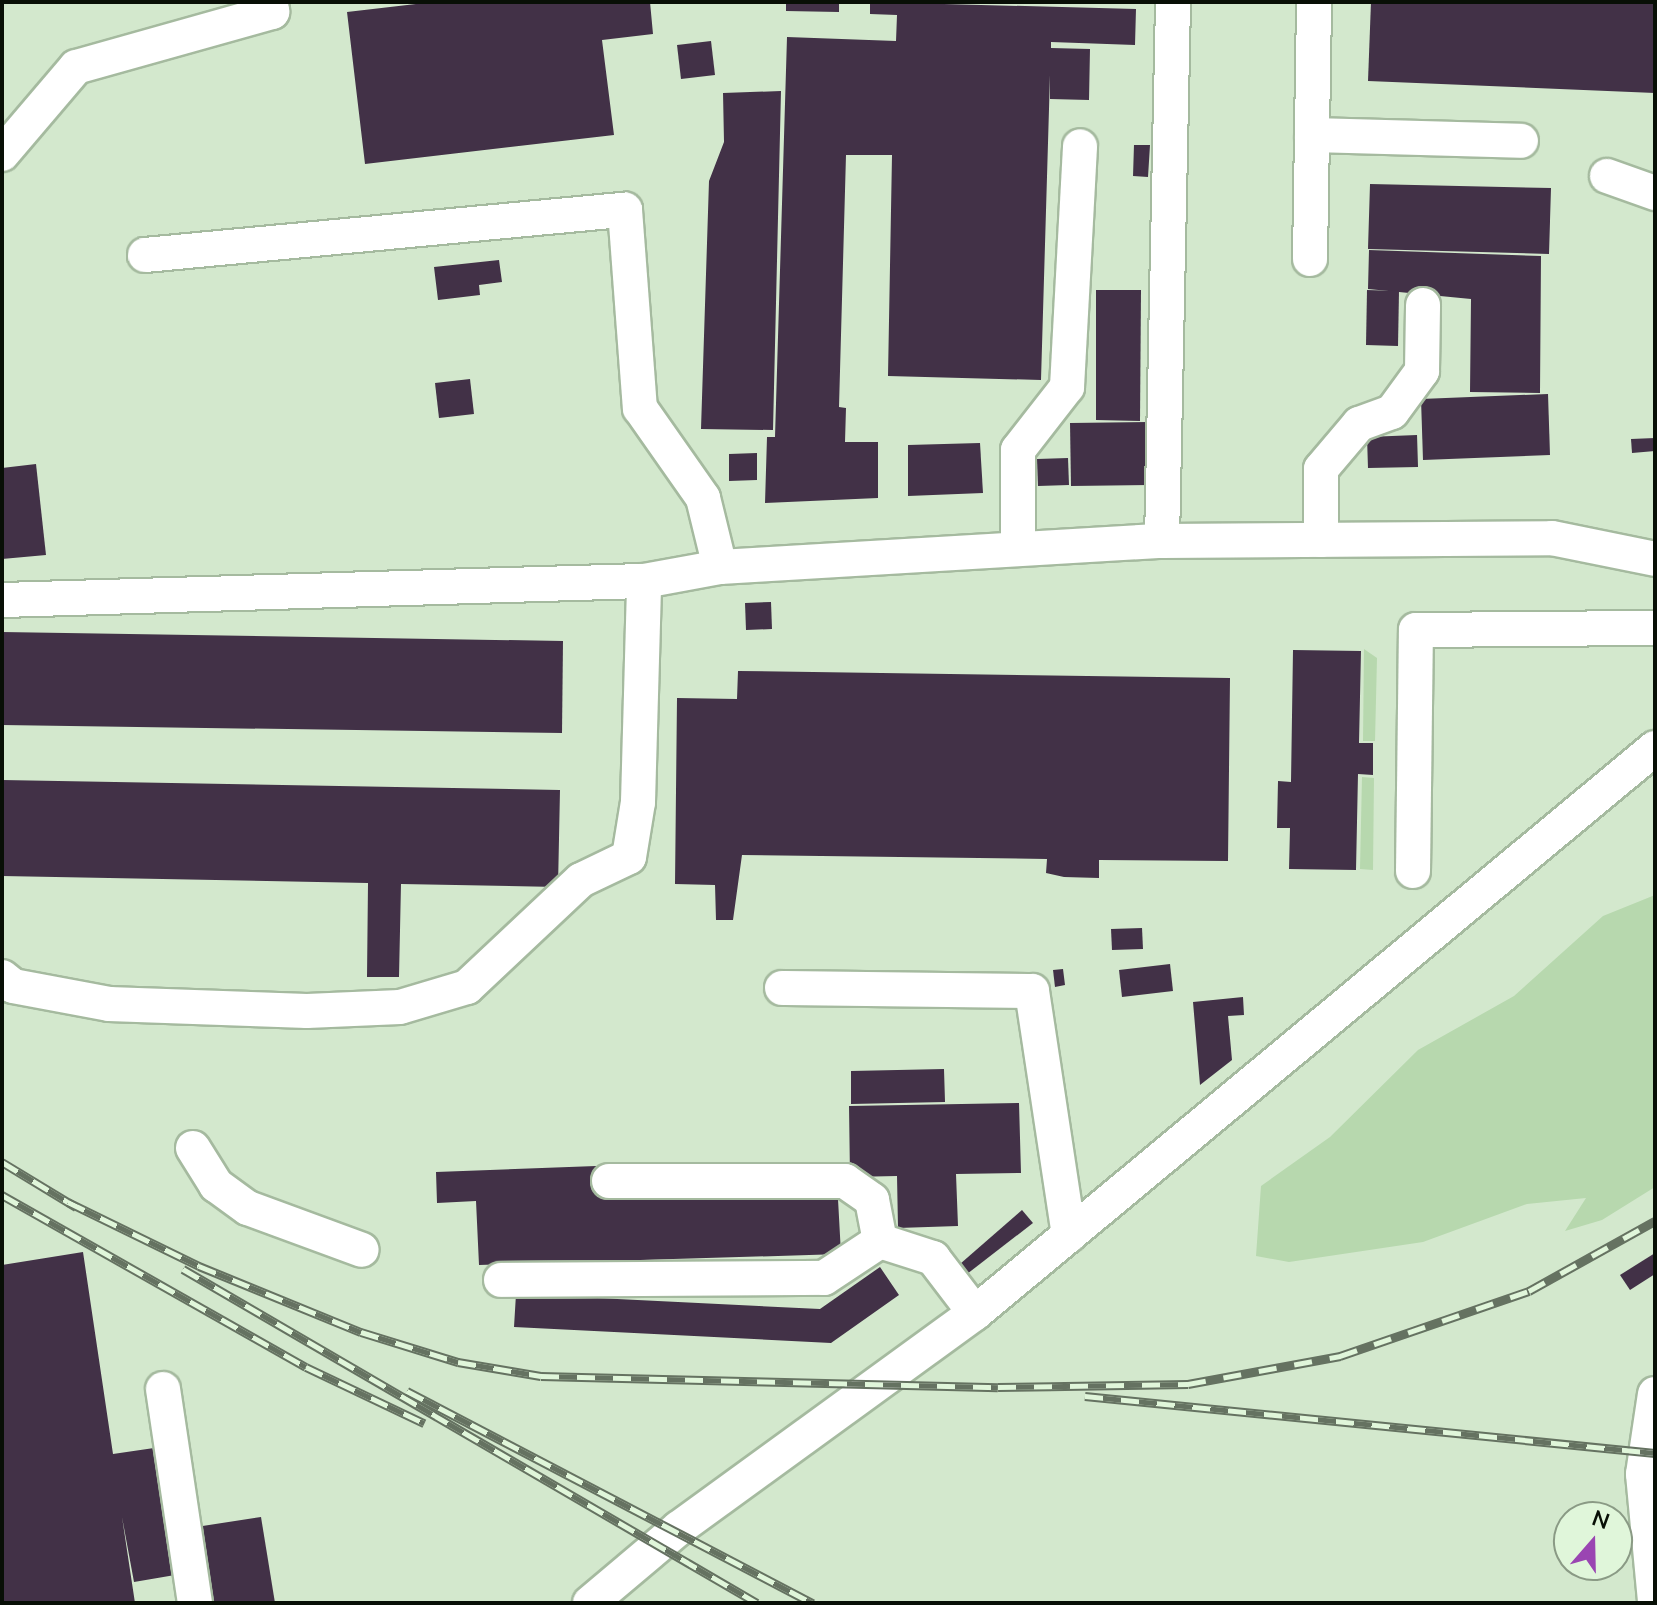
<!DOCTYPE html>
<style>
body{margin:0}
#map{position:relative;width:1657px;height:1605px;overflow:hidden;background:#d3e8cd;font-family:"Nunito Sans",sans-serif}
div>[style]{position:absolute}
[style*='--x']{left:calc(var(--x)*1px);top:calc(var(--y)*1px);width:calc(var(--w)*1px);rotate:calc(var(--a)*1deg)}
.green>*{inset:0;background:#b7d8ae}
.building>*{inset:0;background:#423147}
.roads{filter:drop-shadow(2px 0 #a5ba9f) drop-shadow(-2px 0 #a5ba9f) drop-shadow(0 2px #a5ba9f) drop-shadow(0 -2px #a5ba9f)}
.minor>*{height:34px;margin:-17px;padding:0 17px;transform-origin:17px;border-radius:17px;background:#fff}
.rail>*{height:9px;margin-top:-4.5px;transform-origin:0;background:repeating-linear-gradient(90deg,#e0f6da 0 18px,#657261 0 36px);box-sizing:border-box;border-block:2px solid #657261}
span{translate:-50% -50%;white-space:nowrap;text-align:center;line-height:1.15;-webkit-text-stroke:8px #e0f6da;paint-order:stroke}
.frame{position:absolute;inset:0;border:4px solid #080f06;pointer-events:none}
.north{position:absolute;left:1553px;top:1501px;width:80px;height:80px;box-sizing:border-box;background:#e0f6da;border:2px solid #8a9a85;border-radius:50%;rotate:20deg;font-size:22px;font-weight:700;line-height:32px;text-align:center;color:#080f06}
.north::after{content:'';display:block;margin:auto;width:28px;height:36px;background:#9a45b2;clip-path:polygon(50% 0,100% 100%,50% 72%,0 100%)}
</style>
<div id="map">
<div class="green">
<i style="clip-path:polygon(1364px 649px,1377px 658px,1375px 741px,1363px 741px)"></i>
<i style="clip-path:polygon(1362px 777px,1374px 778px,1373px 870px,1360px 869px)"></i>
<i style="clip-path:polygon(1655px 895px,1655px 1187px,1602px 1220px,1565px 1231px,1586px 1198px,1527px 1204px,1423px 1242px,1289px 1262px,1256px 1256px,1261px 1186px,1330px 1137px,1418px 1050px,1514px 996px,1603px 916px)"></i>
</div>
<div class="building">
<i style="clip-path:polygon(433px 2px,650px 2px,653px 34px,602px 40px,614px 135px,365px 164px,347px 12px)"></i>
<i style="clip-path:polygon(786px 2px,839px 2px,839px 12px,786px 11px)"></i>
<i style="clip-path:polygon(870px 2px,1136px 9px,1135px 45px,1051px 42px,1051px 48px,1090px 49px,1089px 100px,1050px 99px,1050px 75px,1041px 380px,888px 376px,892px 155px,846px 155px,839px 407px,846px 408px,845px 442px,878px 442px,878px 498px,765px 503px,767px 437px,775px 437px,787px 37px,896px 41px,897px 15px,870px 14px)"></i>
<i style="clip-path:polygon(1371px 2px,1655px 2px,1655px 93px,1368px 81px)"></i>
<i style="clip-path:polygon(711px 41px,715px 75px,681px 79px,677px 45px)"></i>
<i style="clip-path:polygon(781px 91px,773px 430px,701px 429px,709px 181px,724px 142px,723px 93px)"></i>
<i style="clip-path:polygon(1134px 145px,1150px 145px,1148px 177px,1133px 176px)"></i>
<i style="clip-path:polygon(1370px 184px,1551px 188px,1549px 254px,1368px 249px)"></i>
<i style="clip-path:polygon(1369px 250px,1541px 256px,1540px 393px,1470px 392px,1471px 299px,1368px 289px)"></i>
<i style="clip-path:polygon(499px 260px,502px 282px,479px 285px,480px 295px,438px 300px,434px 267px)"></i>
<i style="clip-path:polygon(1096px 290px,1141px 290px,1140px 421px,1096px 420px)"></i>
<i style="clip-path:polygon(1367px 290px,1399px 291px,1398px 346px,1366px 345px)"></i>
<i style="clip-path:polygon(470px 379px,474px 414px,439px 418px,435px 383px)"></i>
<i style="clip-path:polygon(1548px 394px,1550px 455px,1423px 460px,1421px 399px)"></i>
<i style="clip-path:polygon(1148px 422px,1149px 485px,1071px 486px,1070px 423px)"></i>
<i style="clip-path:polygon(1417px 435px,1418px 467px,1368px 468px,1367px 437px)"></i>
<i style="clip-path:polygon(1655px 438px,1655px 451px,1632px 453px,1631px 439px)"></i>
<i style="clip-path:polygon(980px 443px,983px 493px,908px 496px,908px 445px)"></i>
<i style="clip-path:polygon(757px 453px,757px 480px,729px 481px,729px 454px)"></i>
<i style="clip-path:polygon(1068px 458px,1069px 485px,1038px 486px,1037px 459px)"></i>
<i style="clip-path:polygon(36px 464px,46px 555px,2px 559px,2px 468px)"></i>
<i style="clip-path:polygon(771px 602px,772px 629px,746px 630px,745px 603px)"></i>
<i style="clip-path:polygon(2px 632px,563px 641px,562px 733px,2px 725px)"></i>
<i style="clip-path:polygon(1293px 650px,1361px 651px,1359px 743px,1373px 743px,1373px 775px,1358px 774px,1356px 870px,1289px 869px,1290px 828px,1277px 828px,1278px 781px,1291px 782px)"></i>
<i style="clip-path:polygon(738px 671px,1230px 678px,1228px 861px,1099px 860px,1099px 878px,1064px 877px,1046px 873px,1047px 859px,742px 855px,733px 920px,716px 920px,715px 885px,675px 884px,677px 698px,737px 699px)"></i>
<i style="clip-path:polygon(2px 780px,560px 790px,558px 887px,401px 884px,399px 977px,367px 977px,368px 883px,2px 876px)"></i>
<i style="clip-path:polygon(1142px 928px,1143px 949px,1112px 950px,1111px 929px)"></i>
<i style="clip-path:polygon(1170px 964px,1173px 991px,1122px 997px,1119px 970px)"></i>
<i style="clip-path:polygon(1063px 969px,1065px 985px,1055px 987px,1053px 970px)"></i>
<i style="clip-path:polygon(1243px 997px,1244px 1015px,1228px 1016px,1232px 1060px,1200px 1085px,1193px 1002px)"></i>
<i style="clip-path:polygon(944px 1069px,945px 1102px,851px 1104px,851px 1071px)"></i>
<i style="clip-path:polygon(1019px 1103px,1021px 1173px,956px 1174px,958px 1226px,898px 1228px,897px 1176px,850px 1177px,849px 1106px)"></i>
<i style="clip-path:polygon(596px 1166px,597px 1197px,825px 1191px,826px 1199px,838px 1199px,841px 1254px,479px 1265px,476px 1201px,437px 1203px,436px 1172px)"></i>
<i style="clip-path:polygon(1022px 1210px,1033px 1223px,967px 1274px,960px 1264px)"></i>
<i style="clip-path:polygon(83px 1252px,113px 1454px,154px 1448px,175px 1575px,134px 1582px,122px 1517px,135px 1603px,2px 1603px,2px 1265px)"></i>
<i style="clip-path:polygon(1655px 1253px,1655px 1274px,1630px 1290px,1620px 1275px)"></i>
<i style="clip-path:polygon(880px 1267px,899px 1295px,831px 1343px,514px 1327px,516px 1294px,820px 1309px)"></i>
<i style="clip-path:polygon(261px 1517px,275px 1603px,208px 1603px,196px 1527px)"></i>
</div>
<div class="roads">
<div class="minor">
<i style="--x:1312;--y:135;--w:209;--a:1.6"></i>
<i style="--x:2;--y:154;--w:114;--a:-49.6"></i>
<i style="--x:76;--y:67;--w:204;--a:-15.7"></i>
<i style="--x:272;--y:12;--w:10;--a:-96"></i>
<i style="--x:1607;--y:176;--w:51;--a:19.5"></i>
<i style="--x:145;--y:255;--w:482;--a:-5.4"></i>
<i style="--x:625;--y:210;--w:199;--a:85.7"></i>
<i style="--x:640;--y:408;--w:110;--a:55"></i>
<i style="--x:703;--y:498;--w:71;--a:76.2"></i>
<i style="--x:1310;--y:259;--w:257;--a:-89.1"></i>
<i style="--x:1321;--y:540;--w:71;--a:-90"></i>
<i style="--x:1321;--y:469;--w:59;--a:-49.8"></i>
<i style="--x:1359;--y:424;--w:35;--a:-20"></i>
<i style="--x:1392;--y:412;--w:51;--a:-53.8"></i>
<i style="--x:1422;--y:371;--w:66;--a:-89.1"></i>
<i style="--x:1162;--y:541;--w:539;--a:-88.83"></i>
<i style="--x:1018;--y:549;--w:99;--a:-90"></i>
<i style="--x:1018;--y:450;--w:80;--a:-52.1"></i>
<i style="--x:1067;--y:387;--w:241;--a:-86.9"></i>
<i style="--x:2;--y:600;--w:642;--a:-1.7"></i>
<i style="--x:644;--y:581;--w:77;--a:-10.4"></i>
<i style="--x:720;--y:567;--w:443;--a:-3.4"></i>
<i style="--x:1162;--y:541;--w:390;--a:-0.4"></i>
<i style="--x:1552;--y:538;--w:105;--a:11.5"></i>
<i style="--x:1413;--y:871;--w:241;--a:-89.3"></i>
<i style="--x:1416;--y:630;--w:239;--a:-0.5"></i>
<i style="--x:2;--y:977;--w:14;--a:39"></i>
<i style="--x:13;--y:986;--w:98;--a:10.6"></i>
<i style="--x:109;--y:1004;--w:198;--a:2"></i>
<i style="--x:307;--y:1011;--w:93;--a:-2.5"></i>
<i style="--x:400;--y:1007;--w:70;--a:-16.6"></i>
<i style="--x:467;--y:987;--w:156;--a:-43.2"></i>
<i style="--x:581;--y:880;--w:53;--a:-25.6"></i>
<i style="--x:629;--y:857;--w:56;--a:-80.7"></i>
<i style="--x:638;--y:802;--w:221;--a:-88.4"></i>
<i style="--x:782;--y:988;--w:250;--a:0.7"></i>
<i style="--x:1032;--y:991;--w:247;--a:81.4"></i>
<i style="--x:193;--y:1148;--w:44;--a:58.1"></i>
<i style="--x:216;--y:1185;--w:39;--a:36"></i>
<i style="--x:248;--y:1208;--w:121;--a:20.2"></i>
<i style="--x:609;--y:1181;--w:236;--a:0"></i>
<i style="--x:845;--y:1181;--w:33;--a:35"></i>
<i style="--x:872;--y:1200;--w:42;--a:79"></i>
<i style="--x:501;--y:1280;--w:323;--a:-0.4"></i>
<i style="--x:824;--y:1278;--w:67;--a:-33.5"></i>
<i style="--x:880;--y:1241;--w:56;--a:17.8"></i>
<i style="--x:933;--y:1258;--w:69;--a:52.6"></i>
<i style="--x:163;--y:1389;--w:216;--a:81.5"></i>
<i style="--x:1655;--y:1394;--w:81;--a:98.5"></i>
<i style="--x:1643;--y:1474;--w:127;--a:84.6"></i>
<i style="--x:590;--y:1603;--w:116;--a:-40.1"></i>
<i style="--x:679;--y:1528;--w:366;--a:-36"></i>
<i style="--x:975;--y:1313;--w:884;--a:-39.72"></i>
</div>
</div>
<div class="rail">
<i style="--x:2;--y:1162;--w:87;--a:31.3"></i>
<i style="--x:2;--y:1195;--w:349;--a:29.5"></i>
<i style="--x:306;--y:1367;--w:131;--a:25.4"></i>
<i style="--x:68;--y:1202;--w:146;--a:26"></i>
<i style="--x:199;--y:1266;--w:175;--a:22.2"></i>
<i style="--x:361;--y:1332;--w:102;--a:17.2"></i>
<i style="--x:458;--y:1362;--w:84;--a:9.6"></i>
<i style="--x:541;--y:1376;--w:457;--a:1.4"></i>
<i style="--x:998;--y:1387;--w:190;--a:-0.9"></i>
<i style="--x:1188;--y:1384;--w:155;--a:-10.4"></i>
<i style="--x:1340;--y:1356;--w:200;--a:-19"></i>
<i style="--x:1529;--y:1291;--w:144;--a:-29.1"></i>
<i style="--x:183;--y:1269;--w:664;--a:30.19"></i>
<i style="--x:407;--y:1391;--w:458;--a:27.6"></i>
<i style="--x:1085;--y:1396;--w:573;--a:5.71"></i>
</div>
<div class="frame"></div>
<div class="north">N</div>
</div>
